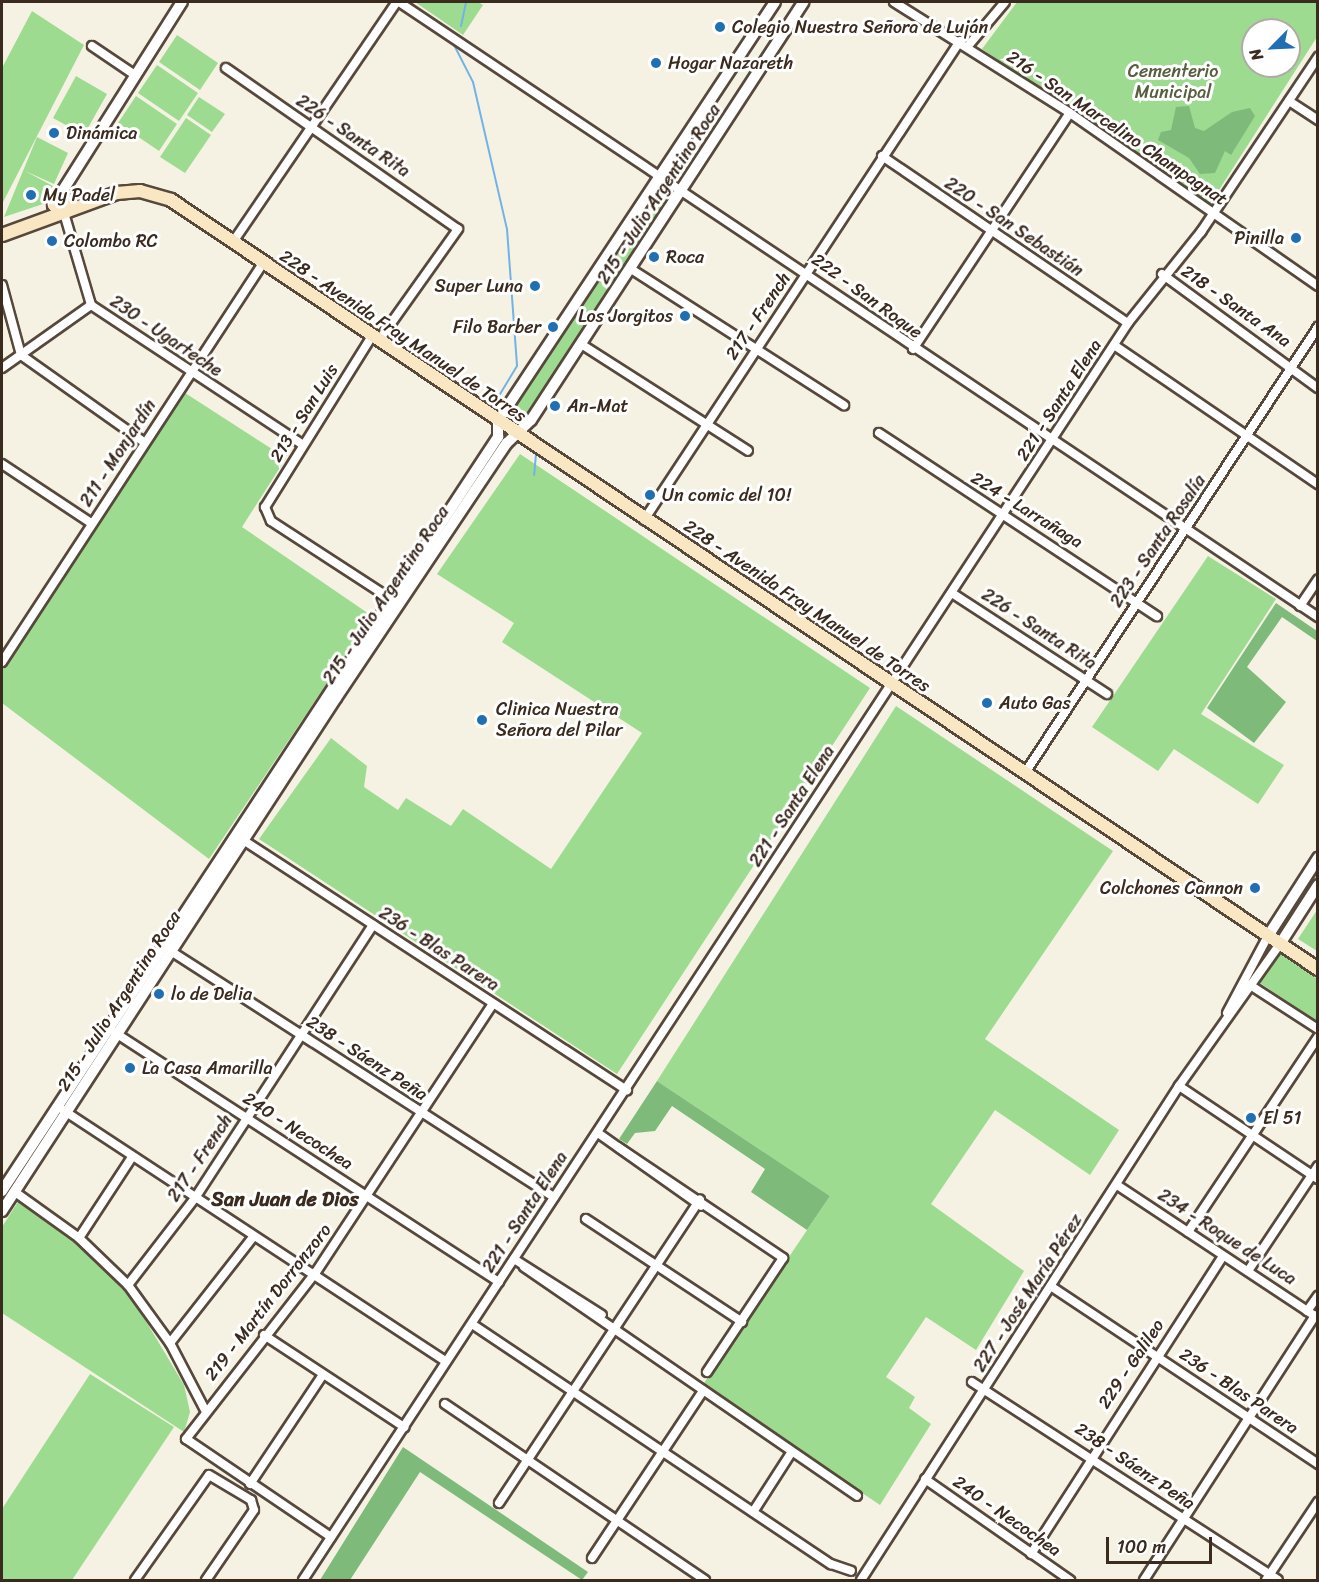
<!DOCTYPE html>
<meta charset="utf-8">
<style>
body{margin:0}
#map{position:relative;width:1319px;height:1582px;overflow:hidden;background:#f5f2e3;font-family:Sriracha,sans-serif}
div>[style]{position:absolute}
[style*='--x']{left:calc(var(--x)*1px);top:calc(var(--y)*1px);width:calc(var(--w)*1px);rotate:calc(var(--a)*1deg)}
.green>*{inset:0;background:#9ddb90}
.forest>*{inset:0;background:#7ebb7a}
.stream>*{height:2px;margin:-1px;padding:0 1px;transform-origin:1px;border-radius:1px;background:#71b3e6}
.roads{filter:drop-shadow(2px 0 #57483c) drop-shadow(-2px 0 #57483c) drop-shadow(0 2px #57483c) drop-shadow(0 -2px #57483c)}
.minor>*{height:8px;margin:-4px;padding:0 4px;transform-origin:4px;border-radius:4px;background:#fff}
.tertiary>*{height:10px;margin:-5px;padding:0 5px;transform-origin:5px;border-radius:5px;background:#fff}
.secondary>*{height:12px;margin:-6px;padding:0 6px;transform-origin:6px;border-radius:6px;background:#f9e7c3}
.dots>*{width:16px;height:16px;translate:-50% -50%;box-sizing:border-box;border:3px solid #fff;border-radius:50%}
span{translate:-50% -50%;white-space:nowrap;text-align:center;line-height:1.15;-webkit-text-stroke:6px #fff;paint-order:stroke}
.poi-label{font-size:18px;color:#3b2a1e}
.left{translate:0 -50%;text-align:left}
.right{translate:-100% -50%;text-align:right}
.park-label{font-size:18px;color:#585f40}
.street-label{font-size:18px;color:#3b2a1e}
.neighbourhood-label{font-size:20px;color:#3b2a1e;font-weight:700}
.frame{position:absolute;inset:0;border:3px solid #3b2a1e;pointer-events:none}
.north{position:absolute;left:1241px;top:18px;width:60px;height:60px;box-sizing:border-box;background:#fff;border:2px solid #b1aaa5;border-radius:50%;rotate:246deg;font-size:16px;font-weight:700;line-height:24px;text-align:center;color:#3b2a1e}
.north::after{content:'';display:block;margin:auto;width:21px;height:27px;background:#1f6fb2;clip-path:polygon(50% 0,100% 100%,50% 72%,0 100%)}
.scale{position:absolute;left:1106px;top:1537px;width:106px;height:27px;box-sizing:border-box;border:3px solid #3b2a1e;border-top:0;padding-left:8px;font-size:18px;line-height:21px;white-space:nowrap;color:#3b2a1e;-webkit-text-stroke:4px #fff;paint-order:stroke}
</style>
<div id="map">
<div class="green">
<i style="clip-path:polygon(415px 2px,478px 2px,483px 5px,463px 35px)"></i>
<i style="clip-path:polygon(evenodd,1017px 2px,1317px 2px,1317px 37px,1210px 204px,982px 49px,1017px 2px,1253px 30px,1289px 30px,1289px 66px,1253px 66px,1253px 30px)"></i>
<i style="clip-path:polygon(32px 11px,84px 45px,2px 204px,2px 68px)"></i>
<i style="clip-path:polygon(177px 35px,218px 63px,200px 90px,159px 62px)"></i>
<i style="clip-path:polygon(157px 65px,198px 93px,179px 121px,138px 93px)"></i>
<i style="clip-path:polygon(76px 76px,107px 94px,84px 135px,53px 118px)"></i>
<i style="clip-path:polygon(136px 96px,177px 124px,159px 151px,118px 123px)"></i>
<i style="clip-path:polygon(199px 97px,225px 114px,212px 132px,187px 115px)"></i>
<i style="clip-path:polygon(186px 118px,211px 135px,185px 173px,160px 157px)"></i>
<i style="clip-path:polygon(37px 137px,68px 153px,54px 184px,25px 171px,53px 186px,43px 204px,4px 217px)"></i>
<i style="clip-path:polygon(663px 187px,675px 196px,528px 421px,518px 427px,511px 422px,510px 414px)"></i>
<i style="clip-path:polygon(182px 391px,286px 458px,242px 527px,372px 616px,209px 859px,2px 703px,2px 670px)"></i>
<i style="clip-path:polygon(520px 454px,870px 688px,617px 1074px,259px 839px,331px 738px,367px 766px,364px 787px,398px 810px,406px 798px,451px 826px,463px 809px,551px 869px,642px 733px,502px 642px,514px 623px,437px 574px)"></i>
<i style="clip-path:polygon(1208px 556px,1276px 599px,1201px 714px,1284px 765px,1258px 804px,1174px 749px,1158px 771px,1092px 727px)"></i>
<i style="clip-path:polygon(896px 706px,1113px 851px,985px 1039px,1119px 1130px,1090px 1175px,995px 1110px,931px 1204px,1024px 1271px,976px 1350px,926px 1317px,886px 1377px,915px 1397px,909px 1408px,931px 1424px,880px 1505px,702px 1386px,830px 1196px,657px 1081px)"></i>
<i style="clip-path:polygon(1317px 867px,1317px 877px,1282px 932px,1277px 929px)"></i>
<i style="clip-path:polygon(1317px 910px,1317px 951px,1298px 939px)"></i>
<i style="clip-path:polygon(1273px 949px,1317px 979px,1317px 1021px,1254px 979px)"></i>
<i style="clip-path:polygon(19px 1200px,75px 1239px,131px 1296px,184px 1385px,190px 1412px,184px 1432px,2px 1313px,2px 1227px)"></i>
<i style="clip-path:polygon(90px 1374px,174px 1427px,72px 1580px,2px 1580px,2px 1509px)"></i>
</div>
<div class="forest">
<i style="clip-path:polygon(1189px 106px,1195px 128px,1204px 131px,1232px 112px,1250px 108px,1255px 116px,1231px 155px,1225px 151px,1215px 173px,1200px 174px,1189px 158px,1158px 140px,1161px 132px,1171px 130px,1176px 107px)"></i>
<i style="clip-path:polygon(1276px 603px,1317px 631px,1317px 641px,1282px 617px,1247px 667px,1286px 702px,1254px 743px,1207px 708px)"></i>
<i style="clip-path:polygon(657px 1081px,830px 1196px,807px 1230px,751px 1192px,765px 1169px,672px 1106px,655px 1131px,635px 1133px,627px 1144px,619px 1139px)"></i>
<i style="clip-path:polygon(403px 1447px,588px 1572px,582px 1580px,420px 1472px,350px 1580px,320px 1580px)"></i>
</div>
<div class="stream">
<i style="--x:461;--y:26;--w:25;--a:-78"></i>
<i style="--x:453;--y:43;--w:44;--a:62.9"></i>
<i style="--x:473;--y:82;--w:151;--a:77"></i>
<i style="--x:507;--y:229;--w:137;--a:85.8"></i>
<i style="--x:517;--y:366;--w:50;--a:121.2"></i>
<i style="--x:516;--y:440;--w:24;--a:35"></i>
<i style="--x:536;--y:454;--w:21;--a:95"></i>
</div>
<div class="roads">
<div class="minor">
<i style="--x:399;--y:2;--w:1106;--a:33.79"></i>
<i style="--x:894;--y:2;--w:208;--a:32.2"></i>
<i style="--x:1070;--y:113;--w:302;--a:34.9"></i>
<i style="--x:92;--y:46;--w:52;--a:34"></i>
<i style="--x:968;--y:46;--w:57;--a:-49.9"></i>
<i style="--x:226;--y:68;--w:282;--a:34.8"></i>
<i style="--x:458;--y:229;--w:136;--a:125.4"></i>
<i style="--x:1289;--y:101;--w:35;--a:33"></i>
<i style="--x:882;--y:156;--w:297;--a:34.2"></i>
<i style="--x:64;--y:213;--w:96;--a:73.6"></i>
<i style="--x:91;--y:305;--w:254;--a:33.4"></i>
<i style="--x:233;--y:242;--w:291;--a:-55.7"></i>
<i style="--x:631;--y:269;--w:253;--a:32.6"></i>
<i style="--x:1162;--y:274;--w:193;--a:36.2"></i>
<i style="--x:2;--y:285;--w:73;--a:74.8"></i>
<i style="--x:21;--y:355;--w:151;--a:35.3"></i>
<i style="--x:372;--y:336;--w:202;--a:122"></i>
<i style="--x:265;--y:507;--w:15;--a:67"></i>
<i style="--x:271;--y:521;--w:147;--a:33"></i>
<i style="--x:581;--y:344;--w:198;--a:32.6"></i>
<i style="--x:1114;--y:345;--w:247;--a:34.3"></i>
<i style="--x:913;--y:349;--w:283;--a:-56.4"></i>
<i style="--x:2;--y:368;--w:109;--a:-35.3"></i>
<i style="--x:879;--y:433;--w:333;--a:33.4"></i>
<i style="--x:2;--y:464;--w:107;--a:33.5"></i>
<i style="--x:644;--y:520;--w:574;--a:-56.59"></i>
<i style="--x:952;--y:593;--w:185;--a:33.1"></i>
<i style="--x:1300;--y:606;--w:32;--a:-56"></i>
<i style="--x:2;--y:662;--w:477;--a:-56.8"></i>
<i style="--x:1025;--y:773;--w:534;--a:-56.7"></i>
<i style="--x:240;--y:838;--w:462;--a:33.1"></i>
<i style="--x:166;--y:948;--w:461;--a:32.7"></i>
<i style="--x:1250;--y:985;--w:81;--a:32.9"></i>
<i style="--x:1227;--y:1013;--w:87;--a:-62"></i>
<i style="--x:114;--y:1032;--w:459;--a:33"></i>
<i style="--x:1179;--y:1086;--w:167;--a:33.8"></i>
<i style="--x:63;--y:1110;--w:458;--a:33.3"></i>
<i style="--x:598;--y:1133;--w:126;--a:35.3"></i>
<i style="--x:618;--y:1147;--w:199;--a:33.9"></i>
<i style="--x:783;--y:1258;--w:137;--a:123.7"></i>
<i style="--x:1117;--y:1185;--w:241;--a:33.5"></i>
<i style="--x:15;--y:1192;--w:79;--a:35.7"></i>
<i style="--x:79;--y:1238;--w:68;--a:43.8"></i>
<i style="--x:128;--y:1285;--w:72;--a:54.1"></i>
<i style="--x:170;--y:1343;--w:76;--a:62.4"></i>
<i style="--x:586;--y:1219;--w:187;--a:33.4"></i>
<i style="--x:1188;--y:1232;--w:234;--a:-56.3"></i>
<i style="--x:79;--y:1238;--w:97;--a:-56.8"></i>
<i style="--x:514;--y:1259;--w:104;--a:32.5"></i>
<i style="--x:524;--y:1267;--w:404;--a:34.5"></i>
<i style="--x:1248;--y:1271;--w:126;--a:-56.3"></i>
<i style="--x:128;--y:1285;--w:110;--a:-52.4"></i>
<i style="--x:195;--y:1198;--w:326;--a:-56.9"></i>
<i style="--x:1052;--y:1287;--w:320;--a:33.6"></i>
<i style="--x:1307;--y:1311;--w:19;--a:-54"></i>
<i style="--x:472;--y:1324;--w:432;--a:33.8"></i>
<i style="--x:831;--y:1564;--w:21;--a:19"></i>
<i style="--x:264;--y:1335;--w:168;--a:33.3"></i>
<i style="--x:170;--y:1343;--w:135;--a:-51.9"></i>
<i style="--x:972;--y:1382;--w:364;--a:32.9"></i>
<i style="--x:445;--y:1404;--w:314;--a:34.1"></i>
<i style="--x:925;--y:1479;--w:177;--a:34.9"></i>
<i style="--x:250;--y:1484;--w:130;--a:-56.3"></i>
<i style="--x:499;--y:1503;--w:364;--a:-56.5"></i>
<i style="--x:753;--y:1512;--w:70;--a:-57.2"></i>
<i style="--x:331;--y:1537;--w:175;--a:-145.9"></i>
<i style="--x:186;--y:1439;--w:212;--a:-52.1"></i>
<i style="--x:316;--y:1272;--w:321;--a:-56.6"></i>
<i style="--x:1031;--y:1554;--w:354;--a:-57.2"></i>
<i style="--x:592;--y:1558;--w:201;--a:-56.4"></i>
<i style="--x:135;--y:1580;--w:128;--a:-54.8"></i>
<i style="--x:209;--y:1475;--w:49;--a:30.8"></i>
<i style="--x:251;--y:1500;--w:10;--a:73"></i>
<i style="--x:254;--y:1510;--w:85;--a:124.4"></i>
<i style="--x:303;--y:1580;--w:1504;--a:-56.72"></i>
<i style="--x:1128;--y:323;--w:117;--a:-51.3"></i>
<i style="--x:1201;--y:232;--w:211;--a:-56.2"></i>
<i style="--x:861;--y:1580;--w:588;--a:-57.23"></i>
<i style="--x:1179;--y:1086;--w:174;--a:-54.6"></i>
<i style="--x:1144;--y:1580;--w:315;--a:-57.1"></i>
<i style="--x:1266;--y:1580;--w:94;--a:-56.3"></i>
</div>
<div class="tertiary">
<i style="--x:58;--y:198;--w:232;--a:-57.7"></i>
<i style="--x:1268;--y:936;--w:93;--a:-57.3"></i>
<i style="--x:1280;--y:944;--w:70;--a:-57.2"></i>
<i style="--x:2;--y:1191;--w:903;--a:-56.66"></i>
<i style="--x:498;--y:437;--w:16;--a:-90"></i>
<i style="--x:498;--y:421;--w:502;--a:-56.53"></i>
<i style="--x:2;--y:1211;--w:612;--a:-56.93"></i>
<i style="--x:336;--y:698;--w:307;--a:-56.2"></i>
<i style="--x:507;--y:443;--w:33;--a:-44"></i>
<i style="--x:531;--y:420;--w:499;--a:-56.9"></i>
</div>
<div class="secondary">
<i style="--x:61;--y:213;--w:11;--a:-131"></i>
<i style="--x:54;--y:205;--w:10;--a:-53"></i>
<i style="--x:60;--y:197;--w:12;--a:24"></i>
<i style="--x:71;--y:202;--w:9;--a:108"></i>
<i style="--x:2;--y:235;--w:122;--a:-20.1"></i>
<i style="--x:117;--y:193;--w:23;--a:-5"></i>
<i style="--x:140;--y:191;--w:32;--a:16"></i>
<i style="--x:171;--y:200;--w:1381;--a:33.84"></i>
</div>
</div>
<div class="dots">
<i style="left:720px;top:27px;background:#1f6fb2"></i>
<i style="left:656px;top:63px;background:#1f6fb2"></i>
<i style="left:54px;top:133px;background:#1f6fb2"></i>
<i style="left:31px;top:195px;background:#1f6fb2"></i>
<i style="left:1296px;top:238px;background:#1f6fb2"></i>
<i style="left:52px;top:241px;background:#1f6fb2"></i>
<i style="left:654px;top:257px;background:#1f6fb2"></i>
<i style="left:535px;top:286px;background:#1f6fb2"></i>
<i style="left:685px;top:316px;background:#1f6fb2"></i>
<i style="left:553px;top:327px;background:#1f6fb2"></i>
<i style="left:555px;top:406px;background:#1f6fb2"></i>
<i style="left:650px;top:495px;background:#1f6fb2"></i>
<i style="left:987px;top:703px;background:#1f6fb2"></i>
<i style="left:482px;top:720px;background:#1f6fb2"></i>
<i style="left:1255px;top:888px;background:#1f6fb2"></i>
<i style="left:159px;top:994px;background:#1f6fb2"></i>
<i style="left:130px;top:1068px;background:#1f6fb2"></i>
<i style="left:1251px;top:1118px;background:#1f6fb2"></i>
</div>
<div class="poi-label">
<span class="left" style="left:732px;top:27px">Colegio Nuestra Señora de Luján</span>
<span class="left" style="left:668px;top:63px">Hogar Nazareth</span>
<span class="left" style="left:66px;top:133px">Dinámica</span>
<span class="left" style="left:43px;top:195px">My Padel</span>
<span class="right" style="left:1284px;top:238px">Pinilla</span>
<span class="left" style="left:64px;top:241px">Colombo RC</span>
<span class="left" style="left:666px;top:257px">Roca</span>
<span class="right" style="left:523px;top:286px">Super Luna</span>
<span class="right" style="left:673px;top:316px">Los Jorgitos</span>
<span class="right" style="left:541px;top:327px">Filo Barber</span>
<span class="left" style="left:567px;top:406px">An-Mat</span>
<span class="left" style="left:662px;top:495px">Un comic del 10!</span>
<span class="left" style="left:999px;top:703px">Auto Gas</span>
<span class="left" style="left:496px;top:720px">Clinica Nuestra<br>Señora del Pilar</span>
<span class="right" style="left:1243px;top:888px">Colchones Cannon</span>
<span class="left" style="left:171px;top:994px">lo de Delia</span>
<span class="left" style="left:142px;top:1068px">La Casa Amarilla</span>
<span class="left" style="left:1263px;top:1118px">El 51</span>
</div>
<div class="park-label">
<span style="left:1173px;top:82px">Cementerio<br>Municipal</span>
</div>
<div class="street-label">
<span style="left:1117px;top:128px;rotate:34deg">216 - San Marcelino Champagnat</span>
<span style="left:353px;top:136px;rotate:34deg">226 - Santa Rita</span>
<span style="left:659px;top:194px;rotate:-57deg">215 - Julio Argentino Roca</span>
<span style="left:1014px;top:227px;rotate:34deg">220 - San Sebastián</span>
<span style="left:867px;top:296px;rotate:36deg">222 - San Roque</span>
<span style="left:1236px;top:306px;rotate:35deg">218 - Santa Ana</span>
<span style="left:758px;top:316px;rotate:-56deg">217 - French</span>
<span style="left:166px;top:336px;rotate:34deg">230 - Ugarteche</span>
<span style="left:403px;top:336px;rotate:34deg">228 - Avenida Fray Manuel de Torres</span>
<span style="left:1059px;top:400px;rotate:-57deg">221 - Santa Elena</span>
<span style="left:304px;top:413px;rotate:-58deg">213 - San Luis</span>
<span style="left:118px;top:453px;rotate:-57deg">211 - Monjardín</span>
<span style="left:1027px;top:510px;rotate:32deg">224 - Larrañaga</span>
<span style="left:1158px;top:541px;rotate:-56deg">223 - Santa Rosalía</span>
<span style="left:386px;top:595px;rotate:-56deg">215 - Julio Argentino Roca</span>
<span style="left:807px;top:606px;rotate:34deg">228 - Avenida Fray Manuel de Torres</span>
<span style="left:1039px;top:629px;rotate:33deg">226 - Santa Rita</span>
<span style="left:792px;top:806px;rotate:-57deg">221 - Santa Elena</span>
<span style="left:439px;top:949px;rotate:33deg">236 - Blas Parera</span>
<span style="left:119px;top:1001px;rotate:-57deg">215 - Julio Argentino Roca</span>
<span style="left:367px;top:1058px;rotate:33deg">238 - Sáenz Peña</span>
<span style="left:298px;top:1131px;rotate:33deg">240 - Necochea</span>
<span style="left:200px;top:1158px;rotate:-56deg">217 - French</span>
<span style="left:525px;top:1212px;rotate:-57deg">221 - Santa Elena</span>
<span style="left:1227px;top:1237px;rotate:33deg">234 - Roque de Luca</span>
<span style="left:1028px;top:1293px;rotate:-57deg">227 - José María Pérez</span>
<span style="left:268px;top:1302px;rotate:-52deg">219 - Martín Dorronzoro</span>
<span style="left:1131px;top:1364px;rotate:-56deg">229 - Galileo</span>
<span style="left:1239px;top:1391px;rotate:34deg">236 - Blas Parera</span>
<span style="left:1135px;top:1466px;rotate:34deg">238 - Sáenz Peña</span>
<span style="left:1007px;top:1516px;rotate:35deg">240 - Necochea</span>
</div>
<div class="neighbourhood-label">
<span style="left:285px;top:1199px">San Juan de Dios</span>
</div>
<div class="frame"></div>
<div class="north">N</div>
<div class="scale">100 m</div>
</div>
